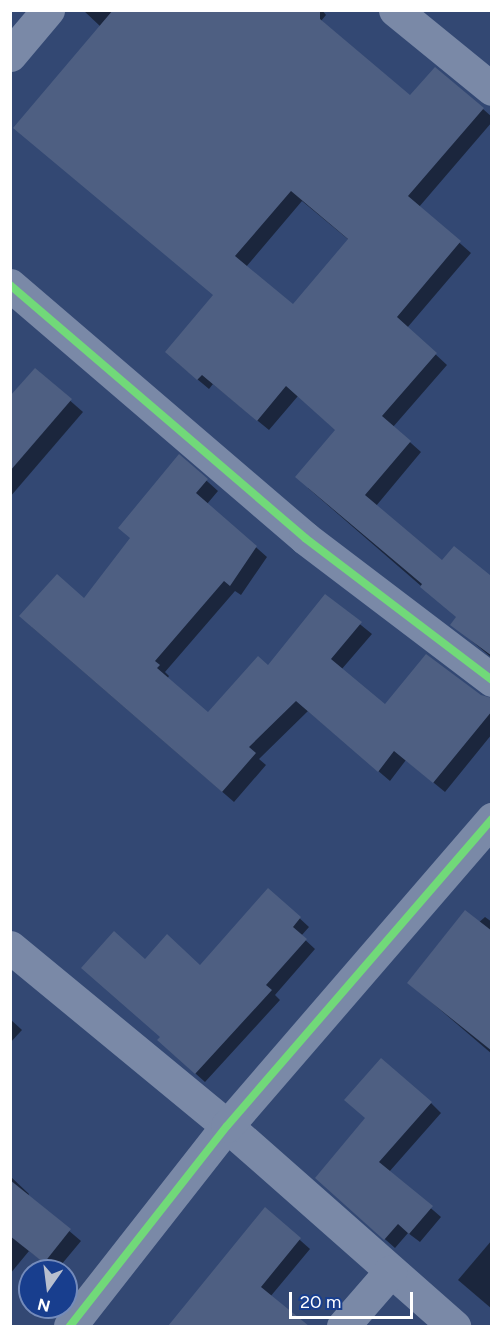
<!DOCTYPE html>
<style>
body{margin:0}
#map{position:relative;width:502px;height:1337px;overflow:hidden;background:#334873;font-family:Figtree,sans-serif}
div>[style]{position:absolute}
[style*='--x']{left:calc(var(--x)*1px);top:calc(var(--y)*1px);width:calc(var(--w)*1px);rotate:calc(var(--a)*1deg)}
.shadow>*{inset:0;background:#0007}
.building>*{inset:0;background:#4e5f82}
.minor>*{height:33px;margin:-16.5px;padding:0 16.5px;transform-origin:16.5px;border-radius:16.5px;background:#7a89a7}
.tertiary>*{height:33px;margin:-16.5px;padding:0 16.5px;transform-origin:16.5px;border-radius:16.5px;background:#7a89a7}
.cycleway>*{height:8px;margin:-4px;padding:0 4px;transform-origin:4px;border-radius:4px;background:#71d979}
span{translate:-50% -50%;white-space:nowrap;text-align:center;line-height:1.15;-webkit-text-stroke:4.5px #183e8e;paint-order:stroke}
.frame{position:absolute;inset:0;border:12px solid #fff;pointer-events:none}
.north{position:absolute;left:18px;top:1259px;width:60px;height:60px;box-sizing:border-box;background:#183e8e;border:2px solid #748bbb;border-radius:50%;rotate:194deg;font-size:16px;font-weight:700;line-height:24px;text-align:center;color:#fff}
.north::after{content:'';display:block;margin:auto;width:21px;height:27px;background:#b8bfce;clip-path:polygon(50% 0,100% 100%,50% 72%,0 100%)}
.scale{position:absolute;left:289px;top:1292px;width:124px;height:27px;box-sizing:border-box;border:3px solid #fff;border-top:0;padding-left:8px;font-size:18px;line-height:21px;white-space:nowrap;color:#fff;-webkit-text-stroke:4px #183e8e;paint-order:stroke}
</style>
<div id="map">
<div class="shadow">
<i style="clip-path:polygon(evenodd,83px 10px,322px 10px,326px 15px,321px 21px,411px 97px,483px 109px,492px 117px,492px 122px,419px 207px,471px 253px,407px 328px,447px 365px,393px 427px,421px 452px,376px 506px,442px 562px,492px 579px,492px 658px,452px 624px,458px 618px,308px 488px,336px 430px,298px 396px,269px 430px,213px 384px,209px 389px,178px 363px,215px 296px,101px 27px,83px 10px,302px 201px,349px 240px,293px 306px,246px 267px,302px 201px)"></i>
<i style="clip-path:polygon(35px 370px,83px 412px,10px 497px,10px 399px)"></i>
<i style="clip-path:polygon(179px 456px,218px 491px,207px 504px,267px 557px,241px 595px,235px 591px,165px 672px,169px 676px,167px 679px,208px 715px,268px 667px,325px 596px,372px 634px,341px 670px,386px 706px,480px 697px,492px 700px,492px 734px,445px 792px,406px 760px,390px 781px,308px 711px,259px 759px,266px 765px,234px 802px,32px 627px,84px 600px,132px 539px)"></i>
<i style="clip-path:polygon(269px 890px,309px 927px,301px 936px,315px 949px,275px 995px,280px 1000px,205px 1082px,168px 1049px,161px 1037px,145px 961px,200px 967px)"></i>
<i style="clip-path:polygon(485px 917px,492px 922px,492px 1054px,409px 983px)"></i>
<i style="clip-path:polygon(10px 1019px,22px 1030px,10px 1043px)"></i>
<i style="clip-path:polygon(431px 1103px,441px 1113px,389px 1172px,441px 1217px,420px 1242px,408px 1233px,395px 1248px,327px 1188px)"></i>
<i style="clip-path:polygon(10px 1176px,29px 1194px,28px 1196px,81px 1241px,56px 1271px,29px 1251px,10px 1274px)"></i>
<i style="clip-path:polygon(265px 1209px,310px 1249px,270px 1297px,306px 1326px,170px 1326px)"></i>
<i style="clip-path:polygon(492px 1240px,492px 1309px,458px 1280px)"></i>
</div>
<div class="building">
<i style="clip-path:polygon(evenodd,113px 10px,320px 10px,320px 19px,410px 95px,435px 67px,484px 108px,408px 196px,461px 241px,397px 317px,437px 353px,382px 416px,411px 441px,365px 495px,442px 560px,454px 546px,490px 575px,492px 574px,492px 656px,450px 625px,456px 617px,420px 587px,422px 584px,295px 477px,335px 430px,286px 386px,257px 421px,202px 375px,197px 380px,165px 352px,213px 295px,13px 128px,113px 10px,291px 191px,348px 239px,293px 304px,235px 256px,291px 191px)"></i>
<i style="clip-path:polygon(35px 368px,72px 399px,10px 471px,10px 396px)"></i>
<i style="clip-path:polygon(179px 454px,208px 479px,196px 493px,257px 546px,230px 586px,224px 581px,155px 661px,160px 665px,157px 668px,208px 712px,258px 656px,268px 665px,325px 594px,362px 622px,331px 659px,385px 704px,426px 654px,481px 695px,492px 698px,492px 711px,433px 783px,394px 751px,378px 772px,296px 701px,249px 747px,256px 753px,222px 792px,19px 616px,57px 574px,84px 598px,130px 538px,118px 528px)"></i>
<i style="clip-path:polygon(268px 888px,301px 917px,293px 927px,307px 939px,266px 985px,272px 990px,195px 1074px,157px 1040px,160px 1037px,81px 968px,114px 931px,145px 959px,167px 934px,200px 965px)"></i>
<i style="clip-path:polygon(465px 910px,492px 931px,492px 1051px,407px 983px)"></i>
<i style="clip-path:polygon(381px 1058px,432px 1102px,379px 1162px,433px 1206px,409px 1234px,398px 1224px,384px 1240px,315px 1178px,365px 1118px,344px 1100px)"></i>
<i style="clip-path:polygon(10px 1180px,71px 1229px,44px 1263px,10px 1236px)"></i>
<i style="clip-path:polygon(265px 1207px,301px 1238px,261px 1287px,309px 1326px,168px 1326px)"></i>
</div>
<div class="minor">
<i style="--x:395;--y:10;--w:125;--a:39.2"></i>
<i style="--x:10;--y:55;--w:59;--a:-49.8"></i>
<i style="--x:10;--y:285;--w:389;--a:40.6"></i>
<i style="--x:305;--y:538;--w:235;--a:37.2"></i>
<i style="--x:10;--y:947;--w:281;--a:39.5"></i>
<i style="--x:227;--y:1126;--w:303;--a:41.4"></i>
<i style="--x:343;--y:1326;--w:72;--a:-49"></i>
</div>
<div class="tertiary">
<i style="--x:70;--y:1326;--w:254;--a:-51.9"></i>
<i style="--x:227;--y:1126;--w:406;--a:-49.2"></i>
</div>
<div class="cycleway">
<i style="--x:10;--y:285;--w:389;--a:40.6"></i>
<i style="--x:305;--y:538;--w:235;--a:37.2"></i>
<i style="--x:70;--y:1326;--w:254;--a:-51.9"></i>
<i style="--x:227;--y:1126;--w:406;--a:-49.2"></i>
</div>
<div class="frame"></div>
<div class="north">N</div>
<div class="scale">20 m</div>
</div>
